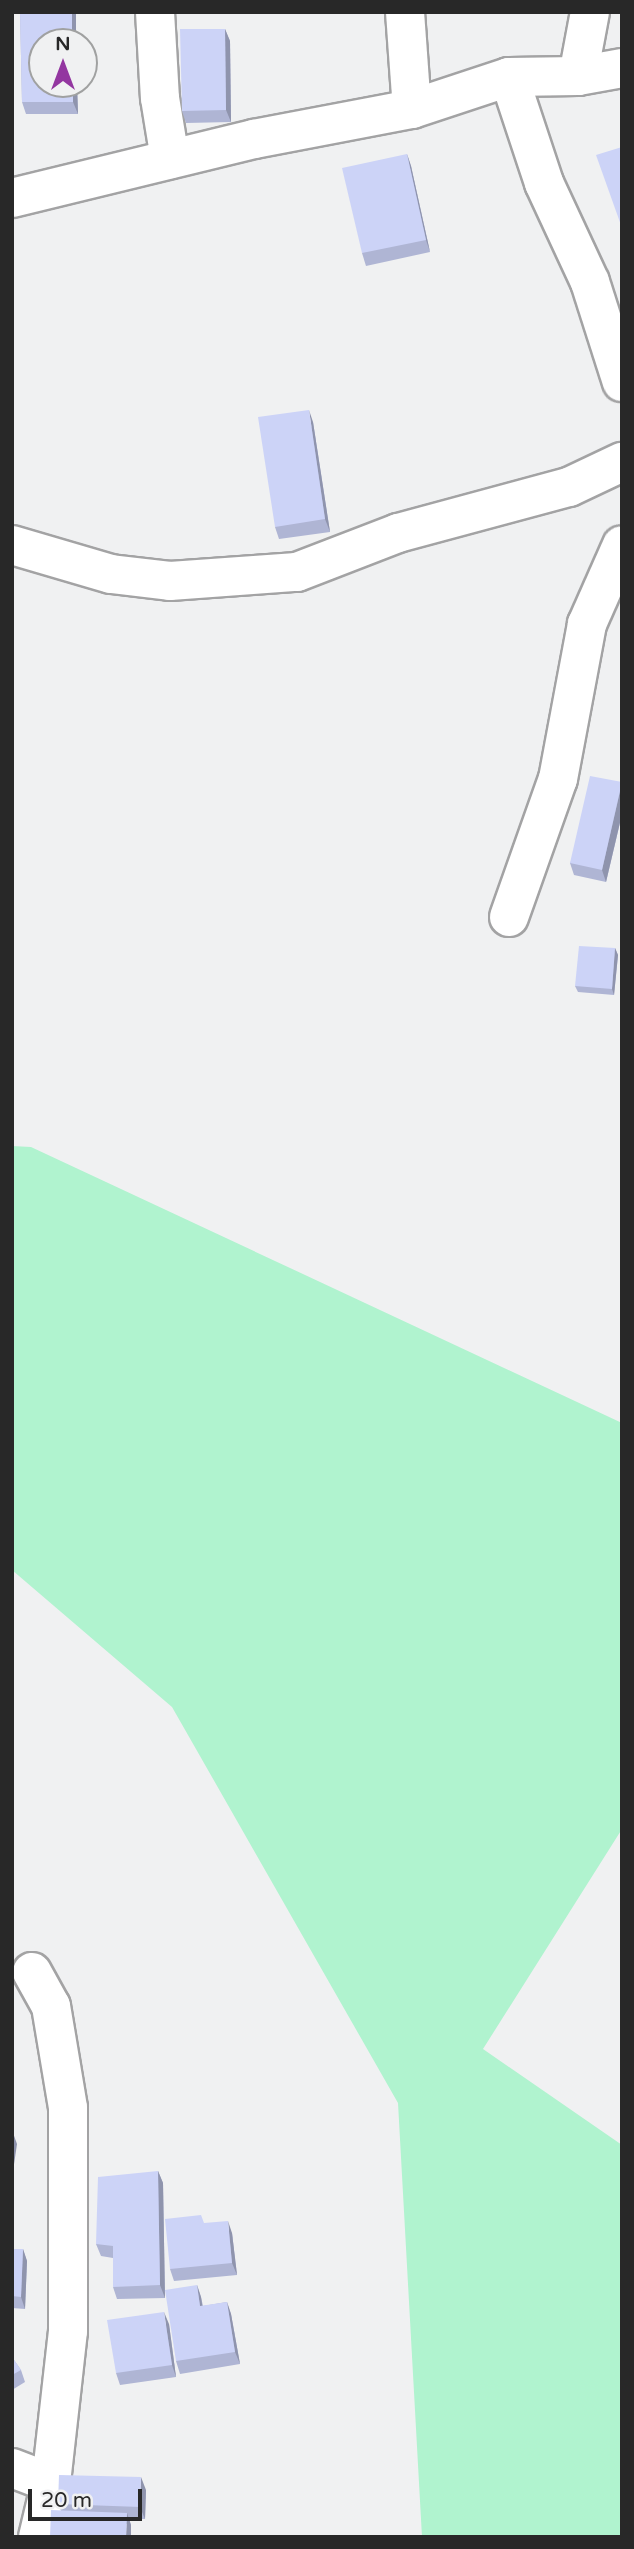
<!DOCTYPE html>
<style>
body{margin:0}
#map{position:relative;width:634px;height:2549px;overflow:hidden;background:#f0f1f2;font-family:"Varela Round",sans-serif}
div>[style]{position:absolute}
[style*='--x']{left:calc(var(--x)*1px);top:calc(var(--y)*1px);width:calc(var(--w)*1px);rotate:calc(var(--a)*1deg)}
.green>*{inset:0;background:#b0f3cf}
.roads{filter:drop-shadow(2px 0 #a3a3a4) drop-shadow(-2px 0 #a3a3a4) drop-shadow(0 2px #a3a3a4) drop-shadow(0 -2px #a3a3a4)}
.minor>*{height:38px;margin:-19px;padding:0 19px;transform-origin:19px;border-radius:19px;background:#fff}
.wall>*{inset:0;background:#afb5d4}
.shaded-wall>*{inset:0;background:#8f94ad}
.building>*{inset:0;background:#ccd3f7}
span{translate:-50% -50%;white-space:nowrap;text-align:center;line-height:1.15;-webkit-text-stroke:6px #f0f1f2;paint-order:stroke}
.frame{position:absolute;inset:0;border:14px solid #282828;pointer-events:none}
.north{position:absolute;left:28px;top:28px;width:70px;height:70px;box-sizing:border-box;background:#f0f1f2;border:2px solid #a0a1a1;border-radius:50%;rotate:0deg;font-size:19px;font-weight:700;line-height:28px;text-align:center;color:#282828}
.north::after{content:'';display:block;margin:auto;width:24px;height:32px;background:#9336a0;clip-path:polygon(50% 0,100% 100%,50% 72%,0 100%)}
.scale{position:absolute;left:28px;top:2489px;width:114px;height:32px;box-sizing:border-box;border:4px solid #282828;border-top:0;padding-left:9px;font-size:21px;line-height:24px;white-space:nowrap;color:#282828;-webkit-text-stroke:5px #f0f1f2;paint-order:stroke}
</style>
<div id="map">
<div class="green">
<i style="clip-path:polygon(12px 1146px,31px 1147px,622px 1423px,622px 1829px,483px 2049px,622px 2145px,622px 2537px,422px 2537px,398px 2103px,172px 1707px,12px 1570px)"></i>
</div>
<div class="roads">
<div class="minor">
<i style="--x:155;--y:12;--w:86;--a:86.7"></i>
<i style="--x:160;--y:98;--w:62;--a:80.7"></i>
<i style="--x:405;--y:12;--w:97;--a:85.9"></i>
<i style="--x:578;--y:76;--w:65;--a:-79.4"></i>
<i style="--x:509;--y:77;--w:112;--a:71.7"></i>
<i style="--x:544;--y:183;--w:109;--a:65.1"></i>
<i style="--x:590;--y:282;--w:105;--a:72.3"></i>
<i style="--x:12;--y:198;--w:249;--a:-13.7"></i>
<i style="--x:254;--y:139;--w:161;--a:-10.8"></i>
<i style="--x:412;--y:109;--w:102;--a:-18.3"></i>
<i style="--x:509;--y:77;--w:69;--a:-0.8"></i>
<i style="--x:578;--y:76;--w:45;--a:-10.3"></i>
<i style="--x:12;--y:545;--w:103;--a:16.3"></i>
<i style="--x:111;--y:574;--w:59;--a:6.8"></i>
<i style="--x:170;--y:581;--w:127;--a:-4.1"></i>
<i style="--x:297;--y:572;--w:108;--a:-21.1"></i>
<i style="--x:398;--y:533;--w:177;--a:-15.1"></i>
<i style="--x:569;--y:487;--w:59;--a:-25.3"></i>
<i style="--x:509;--y:917;--w:146;--a:-70.5"></i>
<i style="--x:558;--y:779;--w:158;--a:-79.4"></i>
<i style="--x:587;--y:624;--w:86;--a:-66.1"></i>
<i style="--x:32;--y:1972;--w:39;--a:61"></i>
<i style="--x:51;--y:2006;--w:103;--a:80.5"></i>
<i style="--x:68;--y:2108;--w:223;--a:90"></i>
<i style="--x:68;--y:2331;--w:153;--a:96.4"></i>
<i style="--x:12;--y:2468;--w:42;--a:21"></i>
<i style="--x:51;--y:2483;--w:56;--a:103.5"></i>
</div>
</div>
<div class="wall">
<i style="clip-path:polygon(20px 12px,75px 12px,76px 42px,42px 42px,42px 84px,77px 84px,78px 114px,26px 114px,22px 102px)"></i>
<i style="clip-path:polygon(225px 29px,230px 41px,231px 122px,186px 123px,182px 111px)"></i>
<i style="clip-path:polygon(407px 154px,411px 166px,430px 252px,366px 266px,362px 253px)"></i>
<i style="clip-path:polygon(313px 422px,330px 532px,279px 539px,275px 527px)"></i>
<i style="clip-path:polygon(622px 782px,622px 814px,606px 882px,574px 875px,570px 863px)"></i>
<i style="clip-path:polygon(615px 948px,618px 955px,614px 995px,578px 992px,575px 986px)"></i>
<i style="clip-path:polygon(158px 2171px,163px 2183px,165px 2298px,117px 2299px,113px 2287px,113px 2258px,101px 2256px,96px 2244px)"></i>
<i style="clip-path:polygon(204px 2223px,232px 2233px,237px 2275px,174px 2281px,170px 2269px)"></i>
<i style="clip-path:polygon(12px 2249px,23px 2249px,27px 2261px,25px 2309px,12px 2308px)"></i>
<i style="clip-path:polygon(197px 2285px,201px 2297px,203px 2306px,227px 2302px,231px 2314px,240px 2364px,180px 2374px,176px 2361px)"></i>
<i style="clip-path:polygon(169px 2324px,176px 2377px,120px 2385px,116px 2373px)"></i>
<i style="clip-path:polygon(12px 2357px,21px 2370px,25px 2382px,12px 2390px)"></i>
<i style="clip-path:polygon(146px 2490px,145px 2519px,129px 2519px,131px 2525px,61px 2511px,58px 2504px)"></i>
</div>
<div class="shaded-wall">
<i style="clip-path:polygon(72px 12px,75px 12px,76px 14px,76px 42px,72px 42px)"></i>
<i style="clip-path:polygon(225px 29px,230px 41px,231px 122px,226px 110px)"></i>
<i style="clip-path:polygon(73px 84px,77px 84px,78px 114px,73px 102px)"></i>
<i style="clip-path:polygon(407px 154px,411px 166px,430px 252px,426px 240px)"></i>
<i style="clip-path:polygon(309px 410px,313px 422px,330px 532px,325px 519px)"></i>
<i style="clip-path:polygon(622px 783px,622px 814px,606px 882px,602px 870px)"></i>
<i style="clip-path:polygon(615px 948px,618px 955px,614px 995px,612px 989px)"></i>
<i style="clip-path:polygon(12px 2130px,17px 2144px,12px 2178px)"></i>
<i style="clip-path:polygon(158px 2171px,163px 2183px,165px 2298px,160px 2285px)"></i>
<i style="clip-path:polygon(228px 2221px,232px 2233px,237px 2275px,232px 2263px)"></i>
<i style="clip-path:polygon(23px 2249px,27px 2261px,25px 2309px,21px 2297px)"></i>
<i style="clip-path:polygon(197px 2285px,201px 2297px,204px 2318px,200px 2306px)"></i>
<i style="clip-path:polygon(227px 2302px,231px 2314px,240px 2364px,235px 2352px)"></i>
<i style="clip-path:polygon(164px 2312px,169px 2324px,176px 2377px,172px 2365px)"></i>
<i style="clip-path:polygon(141px 2477px,146px 2490px,145px 2519px,140px 2507px)"></i>
<i style="clip-path:polygon(127px 2513px,131px 2525px,131px 2537px,126px 2537px)"></i>
</div>
<div class="building">
<i style="clip-path:polygon(20px 12px,72px 12px,72px 42px,42px 42px,42px 84px,73px 84px,73px 102px,22px 102px)"></i>
<i style="clip-path:polygon(180px 29px,225px 29px,226px 110px,182px 111px)"></i>
<i style="clip-path:polygon(622px 147px,622px 228px,596px 155px)"></i>
<i style="clip-path:polygon(407px 154px,426px 240px,362px 253px,342px 168px)"></i>
<i style="clip-path:polygon(309px 410px,325px 519px,275px 527px,258px 417px)"></i>
<i style="clip-path:polygon(590px 776px,622px 782px,602px 870px,570px 863px)"></i>
<i style="clip-path:polygon(579px 946px,615px 948px,612px 989px,575px 986px)"></i>
<i style="clip-path:polygon(158px 2171px,160px 2285px,113px 2287px,113px 2246px,96px 2244px,98px 2177px)"></i>
<i style="clip-path:polygon(201px 2215px,204px 2223px,228px 2221px,232px 2263px,170px 2269px,165px 2219px)"></i>
<i style="clip-path:polygon(12px 2249px,23px 2249px,21px 2297px,12px 2296px)"></i>
<i style="clip-path:polygon(197px 2285px,200px 2306px,227px 2302px,235px 2352px,176px 2361px,165px 2290px)"></i>
<i style="clip-path:polygon(164px 2312px,172px 2365px,116px 2373px,107px 2320px)"></i>
<i style="clip-path:polygon(12px 2357px,21px 2370px,12px 2375px)"></i>
<i style="clip-path:polygon(59px 2475px,141px 2477px,140px 2507px,58px 2504px)"></i>
<i style="clip-path:polygon(51px 2510px,127px 2513px,126px 2537px,50px 2537px)"></i>
</div>
<div class="frame"></div>
<div class="north">N</div>
<div class="scale">20 m</div>
</div>
